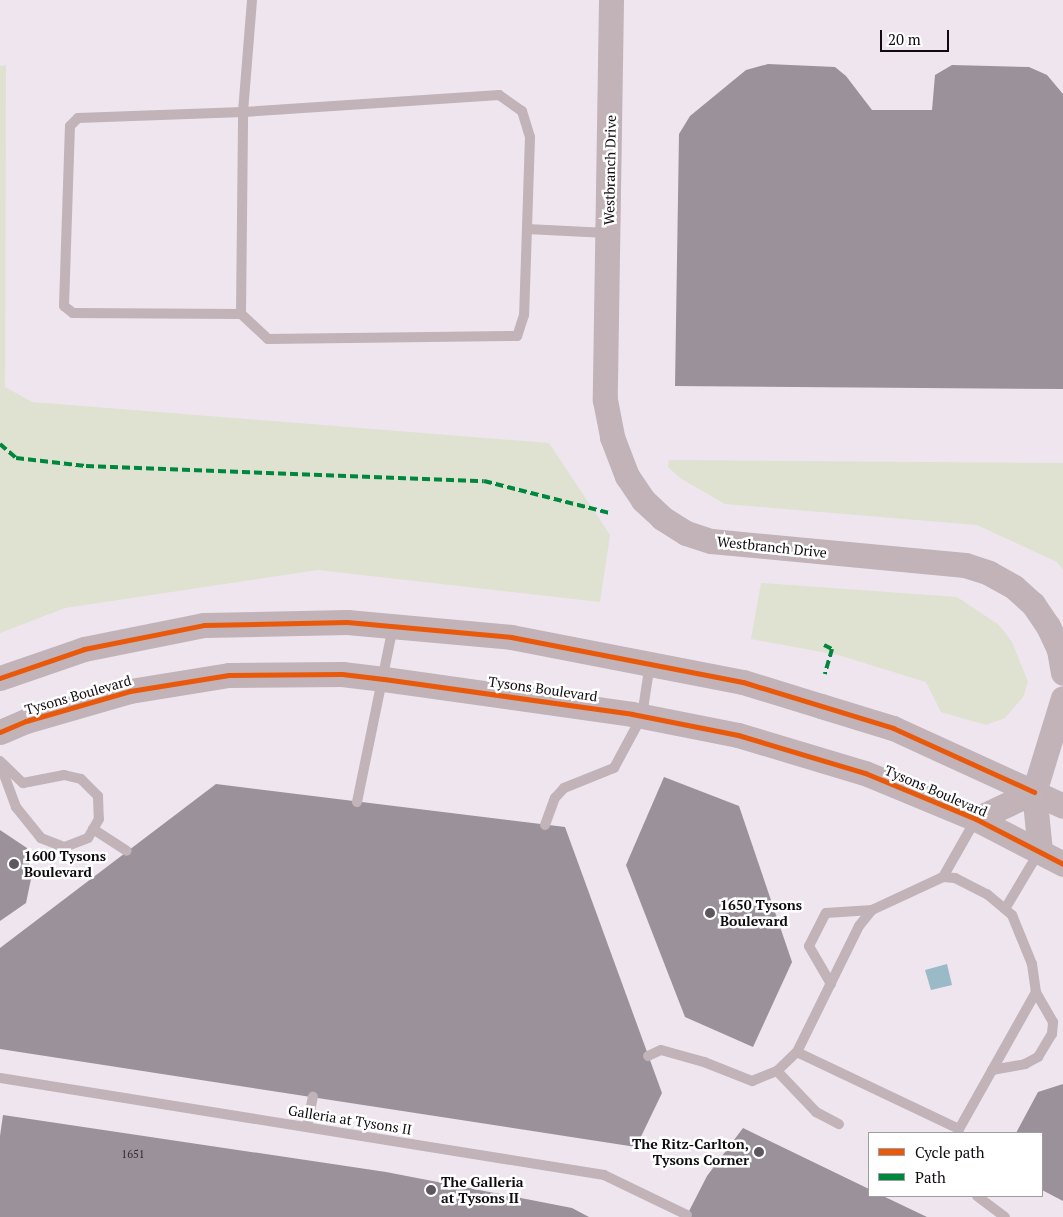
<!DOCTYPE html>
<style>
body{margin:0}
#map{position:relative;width:1063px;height:1217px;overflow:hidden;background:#eee5ee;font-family:"PT Serif",serif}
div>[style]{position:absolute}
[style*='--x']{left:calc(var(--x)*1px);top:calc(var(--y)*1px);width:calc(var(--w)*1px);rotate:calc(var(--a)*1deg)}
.green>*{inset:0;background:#dfe1d1}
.water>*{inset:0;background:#99bac6}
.building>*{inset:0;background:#9a919a}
.service>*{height:10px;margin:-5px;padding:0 5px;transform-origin:5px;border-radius:5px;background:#c1b3b7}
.tertiary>*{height:25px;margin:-12.5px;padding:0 12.5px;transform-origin:12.5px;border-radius:12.5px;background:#c1b3b7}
.quiet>*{height:4px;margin-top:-2px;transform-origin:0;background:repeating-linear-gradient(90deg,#00873e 0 8px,transparent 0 12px)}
.cycleway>*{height:5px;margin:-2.5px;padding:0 2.5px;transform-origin:2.5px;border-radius:2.5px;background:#e8590c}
.dots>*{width:14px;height:14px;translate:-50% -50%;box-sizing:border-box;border:2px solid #fff;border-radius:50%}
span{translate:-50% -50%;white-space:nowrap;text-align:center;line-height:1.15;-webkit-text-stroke:5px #fff;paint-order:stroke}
.number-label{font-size:11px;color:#322c32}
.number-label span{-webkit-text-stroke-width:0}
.street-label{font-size:14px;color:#100b10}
.poi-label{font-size:14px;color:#100b10;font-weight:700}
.left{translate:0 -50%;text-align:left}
.right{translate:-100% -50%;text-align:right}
.legend{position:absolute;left:868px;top:1132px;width:175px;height:65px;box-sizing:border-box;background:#fff;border:1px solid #9f9d9f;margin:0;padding:6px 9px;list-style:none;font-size:15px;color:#100b10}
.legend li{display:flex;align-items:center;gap:10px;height:25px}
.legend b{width:25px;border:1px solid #9f9d9f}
.scale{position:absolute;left:880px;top:30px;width:69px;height:22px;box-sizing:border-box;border:2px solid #100b10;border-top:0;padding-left:6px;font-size:15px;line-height:18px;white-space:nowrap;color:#100b10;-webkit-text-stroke:4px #fff;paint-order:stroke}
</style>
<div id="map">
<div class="green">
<i style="clip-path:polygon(6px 65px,5px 387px,32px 402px,549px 443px,610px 535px,600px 602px,318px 570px,65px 608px,0 633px,0 66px)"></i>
<i style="clip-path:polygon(669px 460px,1063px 463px,1063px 570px,1057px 562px,977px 525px,725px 504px,680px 478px,668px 467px)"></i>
<i style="clip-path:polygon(761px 583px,957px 597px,999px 625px,1012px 642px,1028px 682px,1023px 697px,1005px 718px,986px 725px,941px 712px,926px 682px,838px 655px,751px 639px)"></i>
</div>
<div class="water">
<i style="clip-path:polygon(947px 964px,952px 985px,931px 990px,925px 970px)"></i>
</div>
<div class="building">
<i style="clip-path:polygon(768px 64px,835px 67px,846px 76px,872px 110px,932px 110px,935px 75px,952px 65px,1029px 67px,1047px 75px,1063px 94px,1063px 389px,675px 386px,679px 134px,690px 116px,746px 70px)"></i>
<i style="clip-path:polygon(664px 777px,739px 806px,792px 962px,753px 1047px,685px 1017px,626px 865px)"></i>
<i style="clip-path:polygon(216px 784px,565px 827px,662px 1093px,636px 1147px,0 1049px,0 948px)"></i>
<i style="clip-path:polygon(0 830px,27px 848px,31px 879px,26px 903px,0 921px)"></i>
<i style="clip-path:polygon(1063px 1084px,1063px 1201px,1042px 1190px,1042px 1133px,1016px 1133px,1038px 1092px)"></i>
<i style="clip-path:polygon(3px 1115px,386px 1172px,572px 1208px,589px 1217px,0 1217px,0 1136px)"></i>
<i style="clip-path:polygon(743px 1128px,869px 1189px,869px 1196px,883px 1196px,927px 1217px,686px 1217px,707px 1176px)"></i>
</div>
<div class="service">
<i style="--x:527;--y:229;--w:80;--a:2.9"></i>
<i style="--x:241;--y:314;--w:168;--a:-179.7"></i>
<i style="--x:73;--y:313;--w:11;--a:-142"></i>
<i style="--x:64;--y:306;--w:180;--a:-88.1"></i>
<i style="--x:70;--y:126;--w:11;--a:-45"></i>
<i style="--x:78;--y:118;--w:165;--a:-2.1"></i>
<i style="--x:243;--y:112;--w:257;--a:-3.8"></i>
<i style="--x:499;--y:95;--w:28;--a:35"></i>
<i style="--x:522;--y:111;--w:27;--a:73"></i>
<i style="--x:530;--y:137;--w:178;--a:91.9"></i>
<i style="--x:524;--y:315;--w:22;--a:108"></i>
<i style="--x:517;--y:336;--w:249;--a:179.3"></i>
<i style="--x:268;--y:339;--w:37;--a:-137"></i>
<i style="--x:241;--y:314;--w:202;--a:-89.4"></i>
<i style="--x:243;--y:112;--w:112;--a:-85.4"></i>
<i style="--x:0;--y:761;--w:32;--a:44"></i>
<i style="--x:23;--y:783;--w:42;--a:-11"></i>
<i style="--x:64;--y:775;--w:17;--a:13"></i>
<i style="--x:81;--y:779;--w:24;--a:45"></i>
<i style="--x:98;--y:796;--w:23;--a:88"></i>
<i style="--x:99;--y:819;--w:22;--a:120"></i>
<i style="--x:88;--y:838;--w:26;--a:159"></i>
<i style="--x:64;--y:847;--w:25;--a:-159"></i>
<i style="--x:41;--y:838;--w:40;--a:-129"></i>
<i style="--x:16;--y:807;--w:46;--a:-110.4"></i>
<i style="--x:357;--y:802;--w:179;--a:-78.4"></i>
<i style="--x:545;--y:825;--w:29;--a:-70"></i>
<i style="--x:555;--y:798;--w:13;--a:-48"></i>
<i style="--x:564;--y:788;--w:54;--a:-21.8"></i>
<i style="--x:614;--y:768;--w:59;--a:-61.7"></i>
<i style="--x:642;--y:716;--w:54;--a:-81.4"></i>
<i style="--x:93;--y:829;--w:40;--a:32.9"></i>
<i style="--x:943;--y:877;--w:67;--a:-60.4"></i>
<i style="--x:1005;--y:909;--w:66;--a:-59.2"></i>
<i style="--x:831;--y:984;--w:44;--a:-120.1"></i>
<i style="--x:809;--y:946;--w:37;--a:-63"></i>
<i style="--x:826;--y:913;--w:46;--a:-3.7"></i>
<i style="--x:648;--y:1056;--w:14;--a:-25"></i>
<i style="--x:661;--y:1050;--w:45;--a:15.6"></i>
<i style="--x:704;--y:1062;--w:52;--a:21.6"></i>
<i style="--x:752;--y:1081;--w:27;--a:-22"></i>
<i style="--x:777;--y:1071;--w:28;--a:-44"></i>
<i style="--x:797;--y:1052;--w:140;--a:-63.8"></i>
<i style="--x:859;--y:926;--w:21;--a:-51"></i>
<i style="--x:872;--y:910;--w:78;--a:-24.9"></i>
<i style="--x:943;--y:877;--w:12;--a:5"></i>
<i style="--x:955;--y:878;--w:36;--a:27"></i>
<i style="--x:987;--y:894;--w:33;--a:40"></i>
<i style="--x:1012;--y:915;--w:53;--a:67.8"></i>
<i style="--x:1032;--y:964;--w:28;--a:82"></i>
<i style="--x:1036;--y:992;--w:157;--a:119.3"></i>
<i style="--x:959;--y:1129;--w:179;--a:-154.6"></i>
<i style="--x:992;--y:1070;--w:34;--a:-10"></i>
<i style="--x:1025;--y:1064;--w:15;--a:-28"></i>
<i style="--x:1038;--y:1057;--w:27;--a:-59"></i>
<i style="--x:1052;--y:1034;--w:12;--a:-85"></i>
<i style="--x:1053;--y:1022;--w:34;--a:-120"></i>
<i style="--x:777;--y:1071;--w:57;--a:46.4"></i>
<i style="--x:816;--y:1112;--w:26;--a:28"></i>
<i style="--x:0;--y:1078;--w:612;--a:9.12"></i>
<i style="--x:604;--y:1175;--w:92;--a:25.7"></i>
<i style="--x:307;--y:1127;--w:31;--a:-79"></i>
<i style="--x:977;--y:1196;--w:35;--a:37"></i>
</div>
<div class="tertiary">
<i style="--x:611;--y:0;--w:400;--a:90.9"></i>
<i style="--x:605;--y:400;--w:38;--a:79"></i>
<i style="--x:612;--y:437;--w:42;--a:69"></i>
<i style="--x:627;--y:476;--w:29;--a:56"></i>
<i style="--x:643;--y:500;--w:26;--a:43"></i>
<i style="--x:662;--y:518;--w:28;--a:32"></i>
<i style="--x:686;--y:533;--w:26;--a:18"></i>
<i style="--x:711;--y:541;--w:255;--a:5.4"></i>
<i style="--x:965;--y:565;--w:25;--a:18"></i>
<i style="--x:989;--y:573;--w:29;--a:29"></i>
<i style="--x:1014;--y:587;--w:25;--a:42"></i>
<i style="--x:1033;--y:604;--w:27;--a:56"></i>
<i style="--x:1048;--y:626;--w:26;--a:65"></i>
<i style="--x:1059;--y:650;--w:23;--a:80"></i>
<i style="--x:0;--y:678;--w:89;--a:-19"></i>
<i style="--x:84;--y:649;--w:122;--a:-11.3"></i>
<i style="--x:204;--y:625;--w:143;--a:-1.2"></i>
<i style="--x:347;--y:622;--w:165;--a:5.2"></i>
<i style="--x:511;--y:637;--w:236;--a:11"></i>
<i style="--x:743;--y:682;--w:82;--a:17.1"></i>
<i style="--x:821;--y:706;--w:75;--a:17"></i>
<i style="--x:893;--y:728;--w:187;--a:24.6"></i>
<i style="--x:0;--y:732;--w:28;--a:-23"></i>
<i style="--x:26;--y:721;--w:108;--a:-16.1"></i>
<i style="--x:130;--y:691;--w:100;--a:-9.2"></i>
<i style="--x:229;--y:675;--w:113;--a:-0.5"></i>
<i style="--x:342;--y:674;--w:42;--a:6.8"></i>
<i style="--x:384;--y:679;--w:250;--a:8"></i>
<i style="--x:632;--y:714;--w:108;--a:11.2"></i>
<i style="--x:738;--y:735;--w:133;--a:16.7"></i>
<i style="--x:865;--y:773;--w:120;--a:22.5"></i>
<i style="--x:976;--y:819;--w:98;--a:27.3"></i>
<i style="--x:976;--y:819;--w:64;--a:-25"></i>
<i style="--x:1040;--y:851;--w:59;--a:-95.8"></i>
<i style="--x:1034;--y:792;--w:98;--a:-72.9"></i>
</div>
<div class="quiet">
<i style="--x:0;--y:444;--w:21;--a:41"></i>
<i style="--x:16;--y:458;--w:70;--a:6.5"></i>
<i style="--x:86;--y:466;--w:398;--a:2.2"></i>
<i style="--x:484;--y:481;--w:130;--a:14.3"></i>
<i style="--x:824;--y:645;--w:9;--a:27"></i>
<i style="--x:832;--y:649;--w:26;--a:106"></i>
</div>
<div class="cycleway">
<i style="--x:0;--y:678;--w:89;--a:-19"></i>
<i style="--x:84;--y:649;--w:122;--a:-11.3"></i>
<i style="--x:204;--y:625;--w:143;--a:-1.2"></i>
<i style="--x:347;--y:622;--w:165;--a:5.2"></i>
<i style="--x:511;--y:637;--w:236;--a:11"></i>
<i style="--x:743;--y:682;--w:157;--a:17"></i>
<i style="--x:893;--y:728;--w:155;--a:24.4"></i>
<i style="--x:0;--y:732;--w:28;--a:-23"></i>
<i style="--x:26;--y:721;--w:108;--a:-16.1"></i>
<i style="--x:130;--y:691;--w:100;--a:-9.2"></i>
<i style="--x:229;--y:675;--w:113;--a:-0.5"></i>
<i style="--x:342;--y:674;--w:42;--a:6.8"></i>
<i style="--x:384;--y:679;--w:250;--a:8"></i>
<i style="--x:632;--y:714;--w:108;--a:11.2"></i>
<i style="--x:738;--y:735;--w:133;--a:16.7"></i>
<i style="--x:865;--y:773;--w:120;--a:22.5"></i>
<i style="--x:976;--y:819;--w:98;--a:27.3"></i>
</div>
<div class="dots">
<i style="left:14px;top:864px;background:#5e575e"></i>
<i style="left:710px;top:913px;background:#5e575e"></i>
<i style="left:759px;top:1152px;background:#5e575e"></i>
<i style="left:431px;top:1190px;background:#5e575e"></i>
</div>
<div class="number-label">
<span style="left:133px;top:1154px">1651</span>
</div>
<div class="street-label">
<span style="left:610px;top:170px;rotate:-89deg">Westbranch Drive</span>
<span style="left:772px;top:547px;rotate:6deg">Westbranch Drive</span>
<span style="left:543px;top:689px;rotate:8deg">Tysons Boulevard</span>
<span style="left:78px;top:695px;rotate:-16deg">Tysons Boulevard</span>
<span style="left:936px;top:791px;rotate:23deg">Tysons Boulevard</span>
<span style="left:350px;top:1120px;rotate:9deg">Galleria at Tysons II</span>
</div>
<div class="poi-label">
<span class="left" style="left:24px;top:864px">1600 Tysons<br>Boulevard</span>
<span class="left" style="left:720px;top:913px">1650 Tysons<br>Boulevard</span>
<span class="right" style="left:749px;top:1152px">The Ritz-Carlton,<br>Tysons Corner</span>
<span class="left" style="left:441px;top:1190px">The Galleria<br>at Tysons II</span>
</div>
<ul class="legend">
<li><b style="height:6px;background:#e8590c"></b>Cycle path</li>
<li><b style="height:6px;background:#00873e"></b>Path</li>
</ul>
<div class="scale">20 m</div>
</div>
